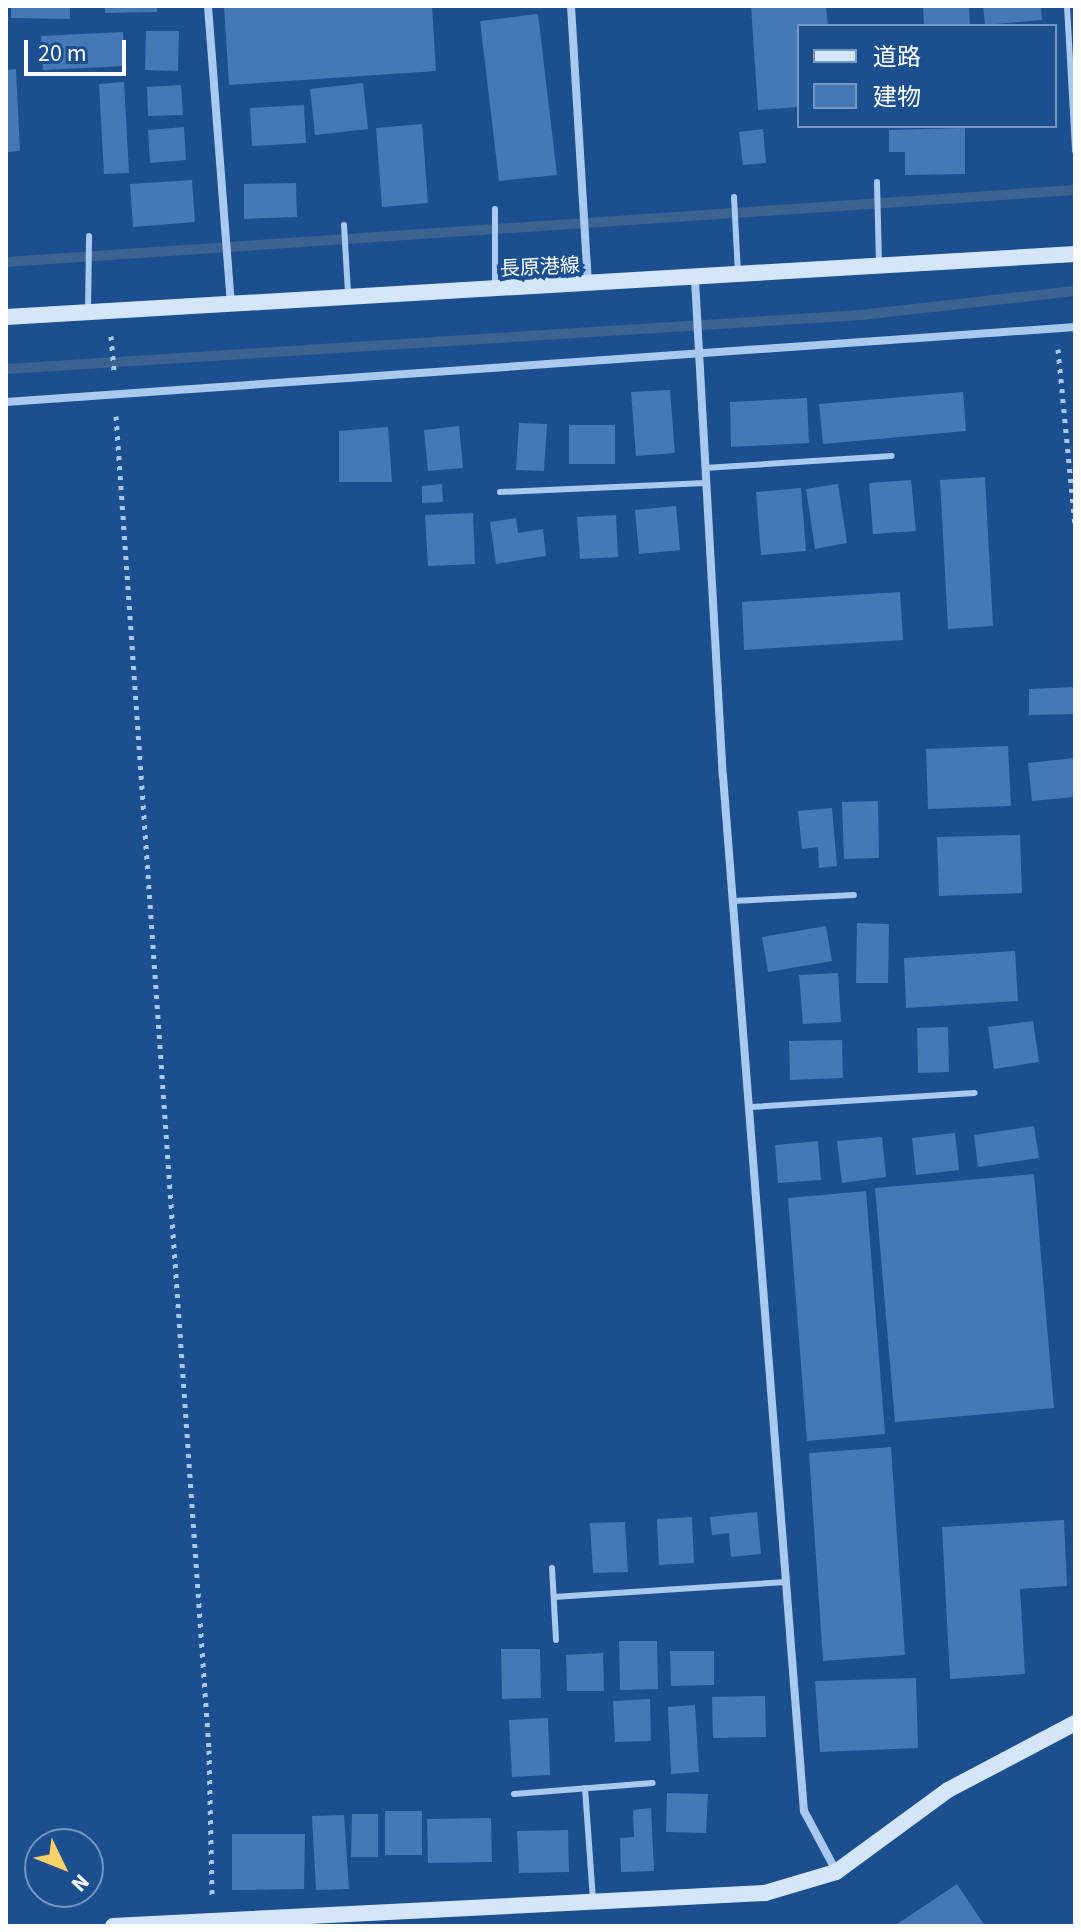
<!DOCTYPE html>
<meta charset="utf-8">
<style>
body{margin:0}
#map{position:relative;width:1081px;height:1932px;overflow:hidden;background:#1b4f8f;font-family:"Source Sans 3","Noto Sans JP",sans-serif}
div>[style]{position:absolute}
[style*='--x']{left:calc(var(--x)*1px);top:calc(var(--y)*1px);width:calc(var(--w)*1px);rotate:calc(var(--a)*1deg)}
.stream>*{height:10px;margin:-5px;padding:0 5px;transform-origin:5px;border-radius:5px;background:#3c6290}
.building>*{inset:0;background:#4478b7}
.path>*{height:5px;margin-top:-2.5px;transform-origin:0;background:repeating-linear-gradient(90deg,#a9c9ee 0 4px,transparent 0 10px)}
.lane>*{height:6px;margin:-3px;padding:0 3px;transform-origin:3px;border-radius:3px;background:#a9c9ee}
.street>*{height:8px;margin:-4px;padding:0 4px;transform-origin:4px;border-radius:4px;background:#a9c9ee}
.secondary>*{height:16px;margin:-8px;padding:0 8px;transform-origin:8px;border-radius:8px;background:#d6e6fa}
span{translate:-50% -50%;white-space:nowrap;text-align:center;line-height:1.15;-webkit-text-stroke:8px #1b4f8f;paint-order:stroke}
.street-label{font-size:20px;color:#fff}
.frame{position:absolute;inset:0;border:8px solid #fff;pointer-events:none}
.legend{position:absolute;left:797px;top:24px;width:260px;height:104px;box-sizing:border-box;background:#1b4f8f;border:2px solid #7695bc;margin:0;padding:10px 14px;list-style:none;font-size:24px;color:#fff}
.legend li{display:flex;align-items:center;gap:16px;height:40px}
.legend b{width:40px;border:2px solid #7695bc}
.north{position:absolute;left:24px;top:1828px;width:80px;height:80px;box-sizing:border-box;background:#1b4f8f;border:2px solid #7695bc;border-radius:50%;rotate:133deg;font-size:22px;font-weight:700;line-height:32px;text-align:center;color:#fff}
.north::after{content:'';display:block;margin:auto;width:28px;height:36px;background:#ffd166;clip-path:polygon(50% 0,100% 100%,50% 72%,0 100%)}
.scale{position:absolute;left:24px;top:40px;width:102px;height:36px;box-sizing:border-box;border:4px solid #fff;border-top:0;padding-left:10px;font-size:24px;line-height:28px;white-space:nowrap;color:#fff;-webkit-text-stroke:6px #1b4f8f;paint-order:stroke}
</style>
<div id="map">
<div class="stream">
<i style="--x:6;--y:262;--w:1071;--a:-3.85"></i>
<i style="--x:6;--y:369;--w:857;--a:-3.61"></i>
<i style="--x:861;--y:315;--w:215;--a:-6.4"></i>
</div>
<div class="building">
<i style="clip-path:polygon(11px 6px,70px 6px,70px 19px,11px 18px)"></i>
<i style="clip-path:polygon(105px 6px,157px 6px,157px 12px,105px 13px)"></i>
<i style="clip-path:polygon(224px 6px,432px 6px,436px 71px,229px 85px)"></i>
<i style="clip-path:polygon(751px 6px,826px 6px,828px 26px,799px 26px,799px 107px,758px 110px)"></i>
<i style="clip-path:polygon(923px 6px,969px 6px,970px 26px,924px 26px)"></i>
<i style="clip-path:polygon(983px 6px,1041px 6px,1042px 20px,985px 25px)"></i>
<i style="clip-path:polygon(538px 14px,557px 175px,499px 181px,480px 21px)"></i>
<i style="clip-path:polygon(146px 31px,179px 31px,178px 71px,145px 70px)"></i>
<i style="clip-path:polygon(123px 32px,125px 66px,43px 70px,41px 36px)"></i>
<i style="clip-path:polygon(16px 69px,20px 151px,6px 152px,6px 70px)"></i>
<i style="clip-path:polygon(124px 82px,129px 173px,104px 174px,99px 84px)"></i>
<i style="clip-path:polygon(363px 83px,368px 129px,315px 135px,310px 89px)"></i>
<i style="clip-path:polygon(181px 85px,183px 115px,148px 116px,147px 87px)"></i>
<i style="clip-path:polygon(304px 105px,306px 143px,252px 146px,250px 108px)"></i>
<i style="clip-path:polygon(422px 124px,428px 203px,382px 207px,376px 128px)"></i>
<i style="clip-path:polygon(184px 127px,186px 160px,150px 163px,148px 130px)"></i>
<i style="clip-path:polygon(965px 128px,965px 174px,905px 175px,905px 152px,889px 152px,889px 130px)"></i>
<i style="clip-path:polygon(763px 129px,766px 163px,743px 165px,739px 132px)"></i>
<i style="clip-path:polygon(192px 180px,195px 222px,133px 227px,130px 184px)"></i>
<i style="clip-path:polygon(296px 183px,297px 217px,244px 219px,244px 184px)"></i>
<i style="clip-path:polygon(670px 390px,675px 453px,636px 456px,631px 392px)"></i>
<i style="clip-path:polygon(963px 392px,966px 431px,823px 444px,819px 404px)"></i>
<i style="clip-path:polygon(807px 398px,809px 443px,731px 447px,730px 402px)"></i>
<i style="clip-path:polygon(519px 423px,547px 424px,544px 471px,516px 470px)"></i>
<i style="clip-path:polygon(569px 425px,615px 425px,615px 464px,569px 464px)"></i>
<i style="clip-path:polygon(459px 426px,463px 468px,428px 471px,424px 430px)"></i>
<i style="clip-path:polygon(388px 427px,392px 482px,339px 482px,339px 431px)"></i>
<i style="clip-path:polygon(985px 477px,993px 626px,948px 629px,940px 480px)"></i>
<i style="clip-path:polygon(911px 480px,916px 531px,873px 534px,869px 483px)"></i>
<i style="clip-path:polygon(442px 484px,443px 502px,422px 503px,422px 486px)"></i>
<i style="clip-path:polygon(838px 484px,847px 543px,815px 549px,806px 489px)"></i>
<i style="clip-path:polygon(801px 488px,806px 551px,761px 555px,756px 492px)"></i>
<i style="clip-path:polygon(676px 506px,680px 550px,639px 554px,635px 510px)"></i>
<i style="clip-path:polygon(473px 513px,475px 564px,428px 566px,425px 515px)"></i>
<i style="clip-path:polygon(616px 515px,618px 557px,580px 559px,577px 517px)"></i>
<i style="clip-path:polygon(516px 518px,518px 533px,543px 529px,546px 556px,496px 564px,490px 522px)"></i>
<i style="clip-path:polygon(900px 592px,903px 640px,744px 650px,742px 602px)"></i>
<i style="clip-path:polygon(1075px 687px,1075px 714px,1029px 715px,1029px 689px)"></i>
<i style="clip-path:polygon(1008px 746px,1011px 806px,928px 809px,926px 749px)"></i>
<i style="clip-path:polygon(1075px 758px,1075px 797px,1032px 801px,1028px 763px)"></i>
<i style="clip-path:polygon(878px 801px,879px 858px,844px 859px,842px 802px)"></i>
<i style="clip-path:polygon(832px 808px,837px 866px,819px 868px,818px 847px,802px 849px,798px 811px)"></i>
<i style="clip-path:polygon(1020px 835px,1022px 893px,939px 896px,937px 837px)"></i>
<i style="clip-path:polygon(857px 923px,889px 924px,888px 983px,856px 983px)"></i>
<i style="clip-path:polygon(826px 926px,832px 961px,768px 972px,762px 937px)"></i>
<i style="clip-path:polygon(1015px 951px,1018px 1001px,906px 1008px,904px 958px)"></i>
<i style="clip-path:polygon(838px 973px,841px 1022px,803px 1024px,799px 975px)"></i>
<i style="clip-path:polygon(1033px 1021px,1039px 1062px,994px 1069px,988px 1027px)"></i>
<i style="clip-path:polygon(948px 1027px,949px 1072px,918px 1073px,917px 1028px)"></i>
<i style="clip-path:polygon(842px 1040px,843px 1078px,790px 1080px,789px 1041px)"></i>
<i style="clip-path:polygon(1034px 1126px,1039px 1158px,978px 1167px,974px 1135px)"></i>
<i style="clip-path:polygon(955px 1133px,959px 1170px,916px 1175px,912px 1138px)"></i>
<i style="clip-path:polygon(882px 1137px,886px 1177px,842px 1183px,837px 1141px)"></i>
<i style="clip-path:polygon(818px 1141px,821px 1180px,778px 1183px,775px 1145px)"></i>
<i style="clip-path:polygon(1034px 1174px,1054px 1408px,895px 1422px,875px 1188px)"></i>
<i style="clip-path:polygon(866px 1191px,885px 1434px,807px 1441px,788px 1198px)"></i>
<i style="clip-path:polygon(891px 1447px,905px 1655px,823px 1661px,809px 1453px)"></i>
<i style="clip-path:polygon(757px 1512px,761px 1554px,731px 1557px,729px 1533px,712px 1535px,710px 1517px)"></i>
<i style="clip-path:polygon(692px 1517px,694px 1563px,659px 1565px,657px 1519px)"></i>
<i style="clip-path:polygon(1064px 1520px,1067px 1586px,1020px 1589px,1025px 1674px,950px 1679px,942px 1527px)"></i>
<i style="clip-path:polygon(625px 1522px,628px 1572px,593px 1573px,590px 1523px)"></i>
<i style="clip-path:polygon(619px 1641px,657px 1641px,658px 1689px,620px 1690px)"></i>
<i style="clip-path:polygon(501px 1649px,540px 1649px,541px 1698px,502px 1699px)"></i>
<i style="clip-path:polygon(670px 1651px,714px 1651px,714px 1685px,671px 1686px)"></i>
<i style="clip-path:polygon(603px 1653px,604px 1691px,567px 1691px,566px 1655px)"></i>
<i style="clip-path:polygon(916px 1678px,918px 1748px,820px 1752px,815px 1681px)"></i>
<i style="clip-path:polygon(765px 1696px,766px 1737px,713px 1738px,712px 1697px)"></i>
<i style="clip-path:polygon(650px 1699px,651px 1741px,615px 1742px,613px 1701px)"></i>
<i style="clip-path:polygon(695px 1705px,699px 1772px,671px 1774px,668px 1707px)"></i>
<i style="clip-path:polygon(548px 1718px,550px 1775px,512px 1777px,509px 1720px)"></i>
<i style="clip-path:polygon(667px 1793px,708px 1794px,706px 1833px,666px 1832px)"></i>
<i style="clip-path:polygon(651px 1808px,654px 1871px,621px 1872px,620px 1838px,634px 1837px,633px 1810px)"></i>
<i style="clip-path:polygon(385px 1811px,422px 1811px,422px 1855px,385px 1855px)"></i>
<i style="clip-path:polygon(352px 1814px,378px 1814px,378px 1857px,351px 1857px)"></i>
<i style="clip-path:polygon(344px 1815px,349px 1889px,316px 1890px,312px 1816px)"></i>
<i style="clip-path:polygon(491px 1818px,492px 1862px,428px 1863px,427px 1819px)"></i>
<i style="clip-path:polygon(568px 1830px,569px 1872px,519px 1873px,517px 1831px)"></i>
<i style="clip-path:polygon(232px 1834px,305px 1834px,304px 1889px,232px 1890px)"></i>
<i style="clip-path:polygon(957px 1884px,985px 1926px,894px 1926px)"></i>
</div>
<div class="path">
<i style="--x:111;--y:336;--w:38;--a:85"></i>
<i style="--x:1058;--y:349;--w:179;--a:84.5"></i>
<i style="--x:116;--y:416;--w:1337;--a:86.01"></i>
<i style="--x:209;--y:1750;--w:148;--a:88.8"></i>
</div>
<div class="lane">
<i style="--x:1067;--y:6;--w:145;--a:86.8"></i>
<i style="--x:877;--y:182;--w:81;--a:88.6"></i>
<i style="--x:734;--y:197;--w:76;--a:87"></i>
<i style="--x:495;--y:209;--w:77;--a:90"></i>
<i style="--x:344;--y:225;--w:68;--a:86.6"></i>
<i style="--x:88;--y:312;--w:76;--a:-89.2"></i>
<i style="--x:705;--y:468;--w:187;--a:-3.7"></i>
<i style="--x:500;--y:492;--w:206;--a:-2.5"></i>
<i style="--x:733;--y:901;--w:121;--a:-2.8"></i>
<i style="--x:751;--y:1107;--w:224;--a:-3.6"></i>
<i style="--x:552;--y:1568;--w:72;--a:86.8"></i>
<i style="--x:554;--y:1597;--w:233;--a:-3.7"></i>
<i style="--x:585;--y:1788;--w:112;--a:85.9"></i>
<i style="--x:514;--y:1794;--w:139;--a:-4.5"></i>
</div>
<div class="street">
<i style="--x:208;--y:6;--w:299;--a:85.6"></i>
<i style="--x:571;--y:6;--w:280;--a:86.5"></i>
<i style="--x:695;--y:280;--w:497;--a:86.8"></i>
<i style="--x:723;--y:776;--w:1038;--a:85.53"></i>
<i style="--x:804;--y:1811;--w:68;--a:61.9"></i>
<i style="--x:6;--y:402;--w:1072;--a:-4.01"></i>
</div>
<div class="secondary">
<i style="--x:6;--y:317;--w:1071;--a:-3.37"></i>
<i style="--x:113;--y:1926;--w:653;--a:-2.9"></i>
<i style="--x:765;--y:1893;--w:74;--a:-16.5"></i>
<i style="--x:836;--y:1872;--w:139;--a:-36.2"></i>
<i style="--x:948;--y:1790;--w:144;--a:-27.8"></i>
</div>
<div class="street-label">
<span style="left:540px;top:268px;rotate:-3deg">長原港線</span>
</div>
<div class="frame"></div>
<ul class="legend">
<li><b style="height:10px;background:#d6e6fa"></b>道路</li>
<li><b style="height:22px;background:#4478b7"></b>建物</li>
</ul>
<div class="north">N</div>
<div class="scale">20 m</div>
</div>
